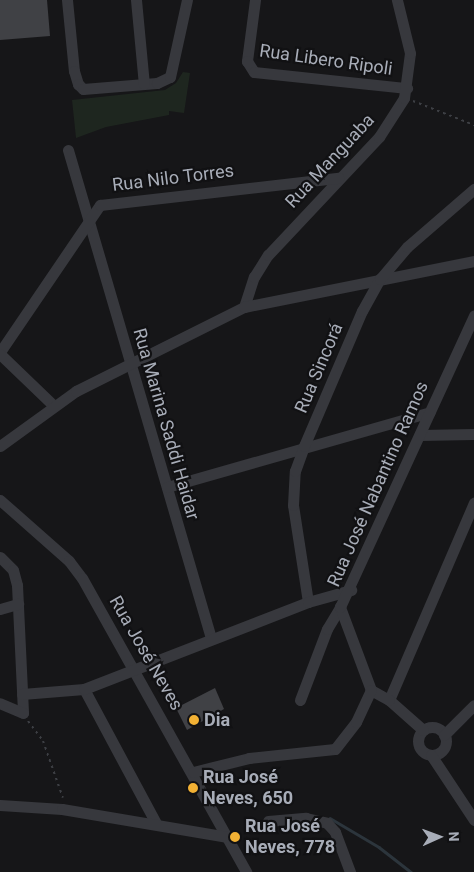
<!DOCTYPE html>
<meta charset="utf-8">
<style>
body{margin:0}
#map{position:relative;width:474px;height:872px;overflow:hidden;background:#161618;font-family:Roboto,sans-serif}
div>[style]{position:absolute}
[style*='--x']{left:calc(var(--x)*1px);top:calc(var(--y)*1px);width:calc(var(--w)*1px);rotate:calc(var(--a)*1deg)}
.green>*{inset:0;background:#1e261f}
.stream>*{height:2.5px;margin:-1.25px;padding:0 1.25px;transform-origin:1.25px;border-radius:1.25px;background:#2c353c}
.building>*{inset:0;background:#404145}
.path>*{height:2px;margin-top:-1px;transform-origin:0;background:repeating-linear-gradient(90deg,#3d3f44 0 2.5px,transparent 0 6.5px)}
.minor>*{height:11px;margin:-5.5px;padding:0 5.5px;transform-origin:5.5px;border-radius:5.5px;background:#37383d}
.minor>.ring{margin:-5.5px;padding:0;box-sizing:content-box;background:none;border:11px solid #37383d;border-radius:50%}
.dots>*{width:14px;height:14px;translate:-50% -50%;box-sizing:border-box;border:2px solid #111113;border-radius:50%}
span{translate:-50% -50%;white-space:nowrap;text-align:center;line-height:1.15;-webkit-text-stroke:4.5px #111113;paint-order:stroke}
.street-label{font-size:18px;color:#a8adb8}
.poi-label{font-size:18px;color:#a8adb8;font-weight:700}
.left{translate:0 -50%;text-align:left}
.north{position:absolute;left:414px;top:812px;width:50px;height:50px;-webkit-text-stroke:4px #111113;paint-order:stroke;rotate:88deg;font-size:14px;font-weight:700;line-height:20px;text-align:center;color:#a8adb8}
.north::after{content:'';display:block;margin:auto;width:18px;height:22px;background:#a8adb8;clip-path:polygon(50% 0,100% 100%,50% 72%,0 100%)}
</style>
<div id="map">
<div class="green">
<i style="clip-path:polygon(183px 72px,190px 73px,184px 113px,169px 111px,169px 115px,106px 127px,76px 138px,72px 100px,165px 90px,176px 83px)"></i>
</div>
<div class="stream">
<i style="--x:330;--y:818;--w:57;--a:30.6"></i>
<i style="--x:379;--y:847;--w:41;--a:38"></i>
</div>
<div class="building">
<i style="clip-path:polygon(0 0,47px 0,50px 36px,0 40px)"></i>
<i style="clip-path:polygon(215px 688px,224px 709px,187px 730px,176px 708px)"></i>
</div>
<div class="path">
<i style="--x:413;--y:101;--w:66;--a:21.5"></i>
<i style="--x:28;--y:721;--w:25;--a:53"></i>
<i style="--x:43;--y:741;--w:60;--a:70.7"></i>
</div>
<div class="minor">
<i style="--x:67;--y:0;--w:71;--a:84.4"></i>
<i style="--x:74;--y:71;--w:14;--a:73"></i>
<i style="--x:78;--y:84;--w:7;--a:45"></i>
<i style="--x:83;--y:89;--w:74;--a:-4.6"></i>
<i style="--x:157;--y:83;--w:14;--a:-25"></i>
<i style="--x:170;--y:77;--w:79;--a:-77.6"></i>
<i style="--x:136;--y:0;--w:84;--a:84.6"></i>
<i style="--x:255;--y:0;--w:62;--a:97.5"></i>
<i style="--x:247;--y:61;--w:13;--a:58"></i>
<i style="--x:254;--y:72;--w:154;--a:6"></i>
<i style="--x:68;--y:150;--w:509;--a:73.67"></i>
<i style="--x:244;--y:307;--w:32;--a:-72"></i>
<i style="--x:254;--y:277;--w:26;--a:-58"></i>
<i style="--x:268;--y:255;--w:162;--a:-46.8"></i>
<i style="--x:379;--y:137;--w:46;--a:-57.3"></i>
<i style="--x:404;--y:98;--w:45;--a:-82.4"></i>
<i style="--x:410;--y:53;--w:55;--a:-103.8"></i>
<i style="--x:0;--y:352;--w:178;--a:-55.8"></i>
<i style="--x:100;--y:205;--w:240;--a:-6.5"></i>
<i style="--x:0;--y:354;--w:75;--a:43.9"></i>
<i style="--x:420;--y:435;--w:54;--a:-1.1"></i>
<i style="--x:0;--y:446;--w:94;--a:-35.9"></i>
<i style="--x:76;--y:391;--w:188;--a:-26.6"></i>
<i style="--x:244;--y:307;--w:235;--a:-11.3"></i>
<i style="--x:167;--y:487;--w:273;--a:-15.9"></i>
<i style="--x:0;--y:500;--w:92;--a:41.5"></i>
<i style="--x:69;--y:561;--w:21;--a:53"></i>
<i style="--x:82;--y:578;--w:337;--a:60.8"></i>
<i style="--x:0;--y:557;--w:18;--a:45"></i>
<i style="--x:13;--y:570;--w:16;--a:75"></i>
<i style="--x:17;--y:585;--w:128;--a:87.3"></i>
<i style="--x:23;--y:713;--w:25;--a:-157"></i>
<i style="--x:308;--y:602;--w:98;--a:-98.8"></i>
<i style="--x:293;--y:505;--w:34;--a:-87"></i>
<i style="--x:295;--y:471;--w:27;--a:-70"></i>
<i style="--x:304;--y:446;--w:147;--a:-66.8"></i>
<i style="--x:362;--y:311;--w:37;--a:-61"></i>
<i style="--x:380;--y:279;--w:42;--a:-49.8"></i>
<i style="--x:407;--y:247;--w:89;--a:-40.9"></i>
<i style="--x:0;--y:609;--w:19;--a:-16"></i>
<i style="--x:84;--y:689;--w:152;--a:61.8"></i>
<i style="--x:22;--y:694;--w:62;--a:-4.6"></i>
<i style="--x:84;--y:689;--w:240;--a:-21.2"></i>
<i style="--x:308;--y:602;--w:45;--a:-15.6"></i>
<i style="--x:300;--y:700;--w:76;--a:-69.2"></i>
<i style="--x:327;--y:629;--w:26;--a:-59"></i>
<i style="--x:389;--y:700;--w:215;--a:-66.7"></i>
<i class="ring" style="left:418px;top:727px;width:17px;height:17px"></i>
<i style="--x:423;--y:730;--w:45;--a:-138.6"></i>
<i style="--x:389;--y:700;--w:21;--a:-151"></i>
<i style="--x:371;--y:690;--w:89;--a:-110.5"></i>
<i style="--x:340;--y:607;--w:321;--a:-65.3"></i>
<i style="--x:444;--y:735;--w:42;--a:-45"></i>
<i style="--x:431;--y:755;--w:78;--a:56.5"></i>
<i style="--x:193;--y:772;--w:58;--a:-14"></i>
<i style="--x:249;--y:758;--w:86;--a:-6"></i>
<i style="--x:335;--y:749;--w:34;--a:-52"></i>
<i style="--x:356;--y:722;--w:35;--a:-65"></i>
<i style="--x:0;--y:805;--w:62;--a:3.7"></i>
<i style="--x:62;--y:809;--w:168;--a:9.6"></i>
<i style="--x:268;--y:821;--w:38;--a:-5"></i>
<i style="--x:306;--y:818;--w:22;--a:13"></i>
<i style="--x:327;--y:823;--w:12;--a:48"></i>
<i style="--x:335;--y:832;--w:43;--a:69.4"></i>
</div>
<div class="dots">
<i style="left:194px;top:720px;background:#f2b134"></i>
<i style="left:193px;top:788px;background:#f2b134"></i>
<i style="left:235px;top:837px;background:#f2b134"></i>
</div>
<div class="street-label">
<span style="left:326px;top:60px;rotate:8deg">Rua Libero Ripoli</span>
<span style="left:330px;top:161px;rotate:-47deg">Rua Manguaba</span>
<span style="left:173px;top:178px;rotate:-7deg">Rua Nilo Torres</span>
<span style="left:319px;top:368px;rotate:-67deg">Rua Sincorá</span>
<span style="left:166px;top:424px;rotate:74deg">Rua Marina Saddi Haidar</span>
<span style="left:378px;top:484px;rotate:-66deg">Rua José Nabantino Ramos</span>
<span style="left:146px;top:653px;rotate:60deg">Rua José Neves</span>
</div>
<div class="poi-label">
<span class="left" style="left:204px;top:720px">Dia</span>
<span class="left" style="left:203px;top:788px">Rua José<br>Neves, 650</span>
<span class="left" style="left:245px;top:837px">Rua José<br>Neves, 778</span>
</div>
<div class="north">N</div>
</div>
